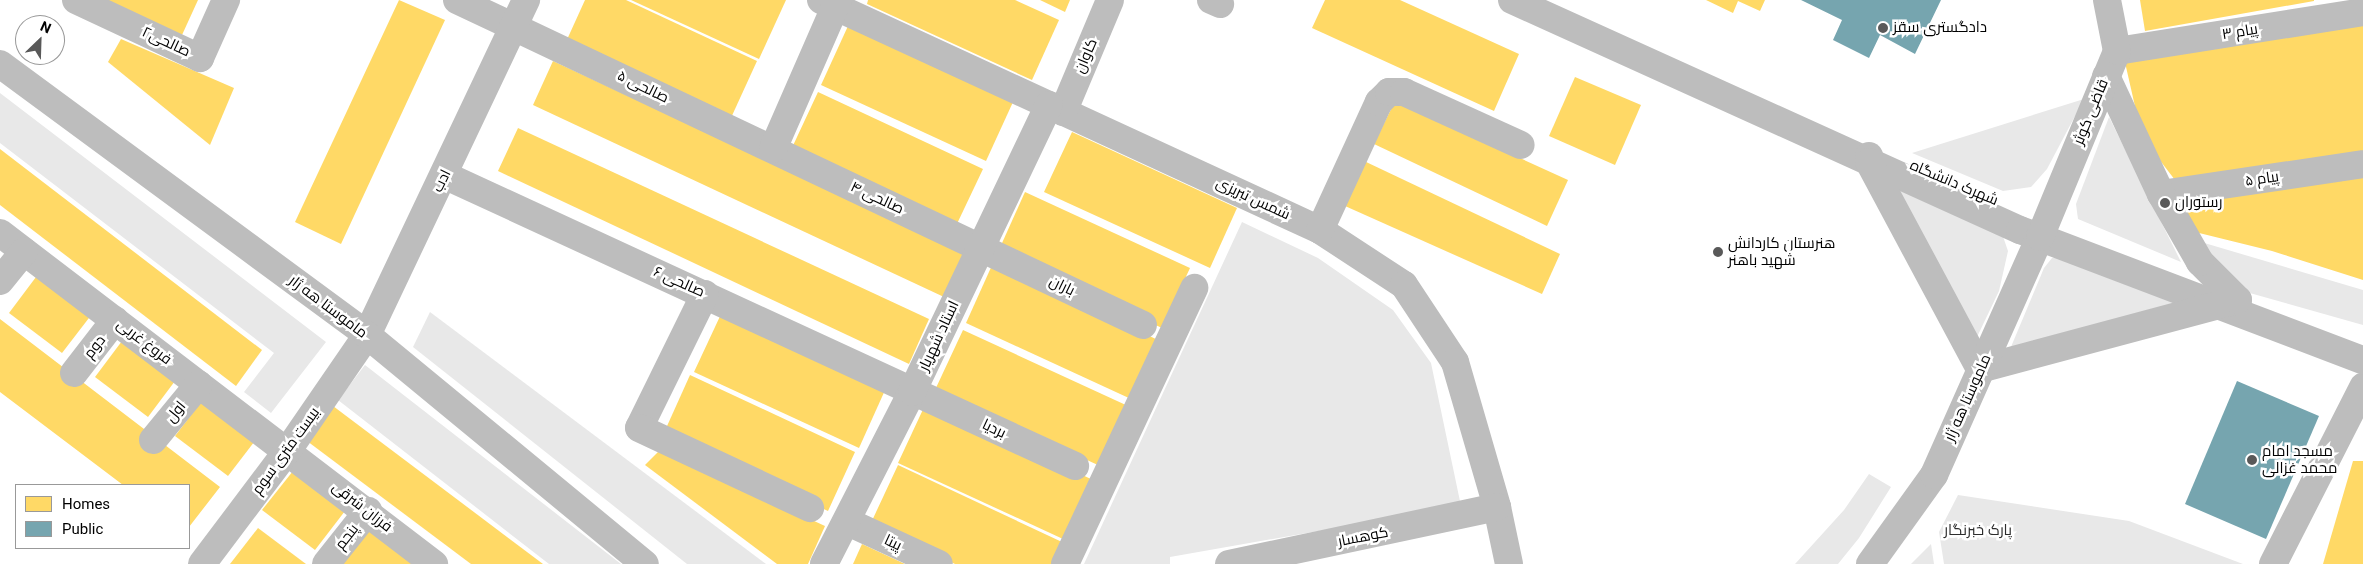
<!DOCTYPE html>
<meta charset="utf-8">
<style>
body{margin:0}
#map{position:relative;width:2363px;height:564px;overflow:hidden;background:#fff;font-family:Roboto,Cairo,sans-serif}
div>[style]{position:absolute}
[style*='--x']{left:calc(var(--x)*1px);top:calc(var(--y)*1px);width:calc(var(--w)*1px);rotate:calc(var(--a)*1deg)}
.green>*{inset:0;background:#e8e8e8}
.homes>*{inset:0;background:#ffd966}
.public>*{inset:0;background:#76a5af}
.minor>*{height:28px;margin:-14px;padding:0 14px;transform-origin:14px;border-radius:14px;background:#bdbdbd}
.major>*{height:28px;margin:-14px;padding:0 14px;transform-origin:14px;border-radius:14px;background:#bdbdbd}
.dots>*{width:14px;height:14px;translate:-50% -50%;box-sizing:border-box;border:2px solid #fff;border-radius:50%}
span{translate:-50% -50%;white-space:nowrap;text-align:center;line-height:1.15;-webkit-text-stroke:5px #fff;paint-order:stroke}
.poi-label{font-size:15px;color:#000}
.left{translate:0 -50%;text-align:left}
.street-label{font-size:15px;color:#000}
.park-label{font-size:15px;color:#2d2d2d}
.legend{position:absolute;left:15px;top:484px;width:175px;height:65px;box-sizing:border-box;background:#fff;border:1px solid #999;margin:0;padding:6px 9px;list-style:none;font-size:15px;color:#000}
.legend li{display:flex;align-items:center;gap:10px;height:25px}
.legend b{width:25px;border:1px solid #999}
.north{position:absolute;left:15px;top:15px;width:50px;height:50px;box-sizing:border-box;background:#fff;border:1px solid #999;border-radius:50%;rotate:24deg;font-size:14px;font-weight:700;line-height:20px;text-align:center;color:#000}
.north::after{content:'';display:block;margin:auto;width:18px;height:22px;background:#595959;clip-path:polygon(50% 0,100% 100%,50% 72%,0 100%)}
</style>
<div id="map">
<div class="green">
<i style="clip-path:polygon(0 93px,326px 342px,271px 413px,244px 392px,274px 353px,0 143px)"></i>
<i style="clip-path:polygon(2084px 99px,2047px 169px,2031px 187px,2003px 191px,1912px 153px)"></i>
<i style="clip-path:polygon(2109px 117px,2181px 262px,2078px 219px,2076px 204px)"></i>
<i style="clip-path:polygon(1891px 176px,1999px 225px,2008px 251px,1999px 291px,1977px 337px)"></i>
<i style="clip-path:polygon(1242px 222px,1318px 258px,1393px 310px,1431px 363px,1461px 506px,1170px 557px,1170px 564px,1084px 564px)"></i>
<i style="clip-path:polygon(2201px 242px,2363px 290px,2363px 325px,2232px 288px)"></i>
<i style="clip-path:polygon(2070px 256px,2169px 297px,2181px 308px,2008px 354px,2044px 268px,2052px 258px)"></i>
<i style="clip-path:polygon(430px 312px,766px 564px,687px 564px,413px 347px)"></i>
<i style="clip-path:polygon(365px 365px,621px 564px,549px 564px,338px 400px)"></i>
<i style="clip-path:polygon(1869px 474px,1891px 487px,1859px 538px,1838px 564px,1795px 564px,1844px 510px)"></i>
<i style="clip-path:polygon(1958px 495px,2129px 521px,2243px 564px,1944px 564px,1939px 532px)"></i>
<i style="clip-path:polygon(1931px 544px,1934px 564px,1911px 564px)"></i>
</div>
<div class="homes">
<i style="clip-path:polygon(107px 0,198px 0,182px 35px)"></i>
<i style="clip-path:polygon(399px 0,445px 20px,341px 244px,295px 222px)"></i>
<i style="clip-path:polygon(585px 0,626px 0,757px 61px,730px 120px,565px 44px)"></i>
<i style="clip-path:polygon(631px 0,786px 0,759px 59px)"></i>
<i style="clip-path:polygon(868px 0,1015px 0,1059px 20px,1032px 80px,867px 4px)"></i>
<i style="clip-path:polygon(1040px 0,1070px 0,1065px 12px)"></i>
<i style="clip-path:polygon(1325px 0,1400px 0,1519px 54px,1494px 111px,1312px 28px)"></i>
<i style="clip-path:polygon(1706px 0,1765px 0,1760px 11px,1738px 1px,1733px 13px)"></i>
<i style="clip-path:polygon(2140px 0,2314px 0,2314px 1px,2145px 31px)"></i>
<i style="clip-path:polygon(2363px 22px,2363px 151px,2175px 180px,2142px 137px,2124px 58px)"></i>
<i style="clip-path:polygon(848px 26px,1013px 102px,986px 161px,821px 85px)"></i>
<i style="clip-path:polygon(121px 39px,234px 88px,210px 145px,108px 62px)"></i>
<i style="clip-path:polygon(553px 61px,964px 252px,944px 297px,533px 105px)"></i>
<i style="clip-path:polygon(1575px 77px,1641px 105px,1615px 165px,1549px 136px)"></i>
<i style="clip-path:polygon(818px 92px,983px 169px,955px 228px,790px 152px)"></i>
<i style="clip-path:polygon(1395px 101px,1568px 180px,1547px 226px,1374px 144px)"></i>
<i style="clip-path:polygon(518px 128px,929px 319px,909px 364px,498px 171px)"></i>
<i style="clip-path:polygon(1072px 132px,1237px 208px,1210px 268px,1044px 192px)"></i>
<i style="clip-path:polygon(0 149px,262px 350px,236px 386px,0 205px)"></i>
<i style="clip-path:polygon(1364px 161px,1560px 254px,1542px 294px,1345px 206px)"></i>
<i style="clip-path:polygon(2363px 177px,2363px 280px,2272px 251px,2191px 231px,2184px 198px)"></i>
<i style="clip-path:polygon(1025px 192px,1190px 268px,1162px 328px,998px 252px)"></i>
<i style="clip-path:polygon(993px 263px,1158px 340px,1131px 399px,966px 323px)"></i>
<i style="clip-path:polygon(39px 273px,92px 314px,62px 353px,9px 313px)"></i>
<i style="clip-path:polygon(722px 312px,886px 388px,859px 448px,694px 372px)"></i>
<i style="clip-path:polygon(0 319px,220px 487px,189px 527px,189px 485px,123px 485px,0 392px)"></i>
<i style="clip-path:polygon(963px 330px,1128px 406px,1100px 466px,935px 390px)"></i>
<i style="clip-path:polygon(125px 337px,178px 377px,148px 417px,95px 377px)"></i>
<i style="clip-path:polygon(690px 375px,855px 452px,828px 511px,663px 435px)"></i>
<i style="clip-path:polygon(205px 397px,258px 437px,228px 476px,175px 436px)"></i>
<i style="clip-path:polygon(926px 403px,1091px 479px,1063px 539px,898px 463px)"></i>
<i style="clip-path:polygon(333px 406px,543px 564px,471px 564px,307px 441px)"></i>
<i style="clip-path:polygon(660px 450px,825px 526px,808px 564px,777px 564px,645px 465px)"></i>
<i style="clip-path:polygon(2353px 461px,2363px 461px,2363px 564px,2323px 564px)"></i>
<i style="clip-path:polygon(898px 465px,1062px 542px,1052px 564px,955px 564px,870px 525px)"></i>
<i style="clip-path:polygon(293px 471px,345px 511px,315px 550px,262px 510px)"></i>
<i style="clip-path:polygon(258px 528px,306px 564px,230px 564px)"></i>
<i style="clip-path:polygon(368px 528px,415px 564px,340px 564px)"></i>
<i style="clip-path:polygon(862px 544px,905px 564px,853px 564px)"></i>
</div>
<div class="public">
<i style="clip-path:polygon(1801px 0,1941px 0,1915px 54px,1880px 35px,1869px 58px,1833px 40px,1842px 20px)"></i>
<i style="clip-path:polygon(2237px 381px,2319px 416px,2266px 539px,2185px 504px)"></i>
</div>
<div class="minor">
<i style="--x:76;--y:0;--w:137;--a:25.1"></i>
<i style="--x:200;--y:58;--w:64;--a:-65.9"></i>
<i style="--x:457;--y:0;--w:759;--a:25.35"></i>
<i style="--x:821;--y:0;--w:549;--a:24.75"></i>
<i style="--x:1320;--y:230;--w:100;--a:33.2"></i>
<i style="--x:1404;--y:285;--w:92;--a:56.5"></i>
<i style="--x:1455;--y:362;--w:151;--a:73.8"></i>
<i style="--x:1497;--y:507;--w:58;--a:78.1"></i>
<i style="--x:1211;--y:0;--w:10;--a:24"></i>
<i style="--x:2117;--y:51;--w:249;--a:-9"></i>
<i style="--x:1063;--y:112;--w:121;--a:-67.2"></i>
<i style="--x:773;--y:149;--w:163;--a:-66.4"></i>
<i style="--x:444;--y:175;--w:695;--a:24.76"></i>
<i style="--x:2161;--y:194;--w:204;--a:-8.4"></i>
<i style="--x:1320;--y:230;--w:141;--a:-65.3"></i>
<i style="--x:1379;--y:102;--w:14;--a:-45"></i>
<i style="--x:1389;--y:92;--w:15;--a:0"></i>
<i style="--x:1404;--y:92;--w:128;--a:24.4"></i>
<i style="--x:0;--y:233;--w:546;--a:37.33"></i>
<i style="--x:0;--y:281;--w:38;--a:-51"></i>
<i style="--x:705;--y:294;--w:149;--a:116.2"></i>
<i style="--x:639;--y:428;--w:189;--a:25.1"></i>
<i style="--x:74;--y:373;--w:67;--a:-52.3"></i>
<i style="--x:153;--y:440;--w:72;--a:-50.6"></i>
<i style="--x:848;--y:522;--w:100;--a:24.8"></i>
<i style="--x:202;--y:564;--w:143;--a:-53"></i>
<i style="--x:288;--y:450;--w:140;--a:-55.5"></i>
<i style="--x:367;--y:335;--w:371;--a:-64.6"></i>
<i style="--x:326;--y:564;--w:68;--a:-51.6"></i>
<i style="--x:824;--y:564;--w:193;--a:-62.9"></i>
<i style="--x:912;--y:392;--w:318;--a:-64.5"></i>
<i style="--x:1065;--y:564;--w:305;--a:-64.9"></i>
<i style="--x:1229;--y:564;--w:274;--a:-12"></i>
<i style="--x:2273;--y:564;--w:199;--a:-63"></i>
</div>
<div class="major">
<i style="--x:1512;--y:0;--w:558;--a:24.36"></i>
<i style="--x:2020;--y:230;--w:367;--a:20.8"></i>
<i style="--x:0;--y:64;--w:456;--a:36.4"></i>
<i style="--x:367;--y:335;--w:360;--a:39.5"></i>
<i style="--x:1869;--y:156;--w:6;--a:90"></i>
<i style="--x:1869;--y:162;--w:235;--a:61.8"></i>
<i style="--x:1980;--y:369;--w:267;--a:-15"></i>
<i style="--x:2238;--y:300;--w:54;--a:-135"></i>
<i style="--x:2200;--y:262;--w:78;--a:-119.8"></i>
<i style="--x:2161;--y:194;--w:130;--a:-115"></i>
<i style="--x:1870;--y:564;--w:110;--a:-54.3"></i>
<i style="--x:1934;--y:475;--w:261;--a:-66"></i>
<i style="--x:2040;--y:237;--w:201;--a:-67.5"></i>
<i style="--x:2117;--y:51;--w:52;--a:-101.1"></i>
</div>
<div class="dots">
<i style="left:1883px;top:28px;background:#595959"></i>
<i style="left:2165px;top:203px;background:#595959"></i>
<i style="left:1718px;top:252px;background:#595959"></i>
<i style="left:2252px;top:460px;background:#595959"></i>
</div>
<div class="poi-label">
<span class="left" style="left:1893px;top:28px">دادگستری سقز</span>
<span class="left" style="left:2175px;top:203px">رستوران</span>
<span class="left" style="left:1728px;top:252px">هنرستان کاردانش<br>شهید باهنر</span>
<span class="left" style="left:2262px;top:460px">مسجد امام<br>محمد غزالی</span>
</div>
<div class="street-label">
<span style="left:2240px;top:32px;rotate:-9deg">پیام ۳</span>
<span style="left:166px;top:42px;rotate:25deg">صالحی۲</span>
<span style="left:1086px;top:56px;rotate:-67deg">کاوان</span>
<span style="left:643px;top:87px;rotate:26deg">صالحی ۵</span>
<span style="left:2091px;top:112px;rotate:-68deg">قاضی کوثر</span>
<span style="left:2262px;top:179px;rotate:-8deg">پیام ۵</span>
<span style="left:442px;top:181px;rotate:-64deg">ادب</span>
<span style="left:1954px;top:183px;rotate:23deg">شهرک دانشگاه</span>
<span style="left:877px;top:198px;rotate:25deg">صالحی ۴</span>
<span style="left:1253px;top:199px;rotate:25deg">شمس تبریزی</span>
<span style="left:679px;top:282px;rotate:24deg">صالحی ۶</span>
<span style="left:1062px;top:286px;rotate:26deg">باران</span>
<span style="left:328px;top:307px;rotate:37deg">ماموستا هه ژار</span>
<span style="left:939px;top:336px;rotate:-65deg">استاد شهریار</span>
<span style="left:144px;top:342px;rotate:37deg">فروغ غربی</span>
<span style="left:95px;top:347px;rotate:-52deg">دوم</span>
<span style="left:1968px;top:398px;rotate:-66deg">ماموستا هه ژار</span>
<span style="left:176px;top:412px;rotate:-51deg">اول</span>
<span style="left:994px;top:429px;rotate:25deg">بردیا</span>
<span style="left:286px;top:451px;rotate:-54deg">بیست متری سوم</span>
<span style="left:362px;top:507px;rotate:38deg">فرزان شرقی</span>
<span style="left:347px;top:537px;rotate:-52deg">پنجم</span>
<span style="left:1363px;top:537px;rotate:-11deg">کوهسار</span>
<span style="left:893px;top:543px;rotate:25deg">پیتا</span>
</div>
<div class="park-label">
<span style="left:1978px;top:531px">پارک خبرنگار</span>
</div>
<ul class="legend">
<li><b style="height:14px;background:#ffd966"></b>Homes</li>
<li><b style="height:14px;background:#76a5af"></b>Public</li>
</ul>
<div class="north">N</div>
</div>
